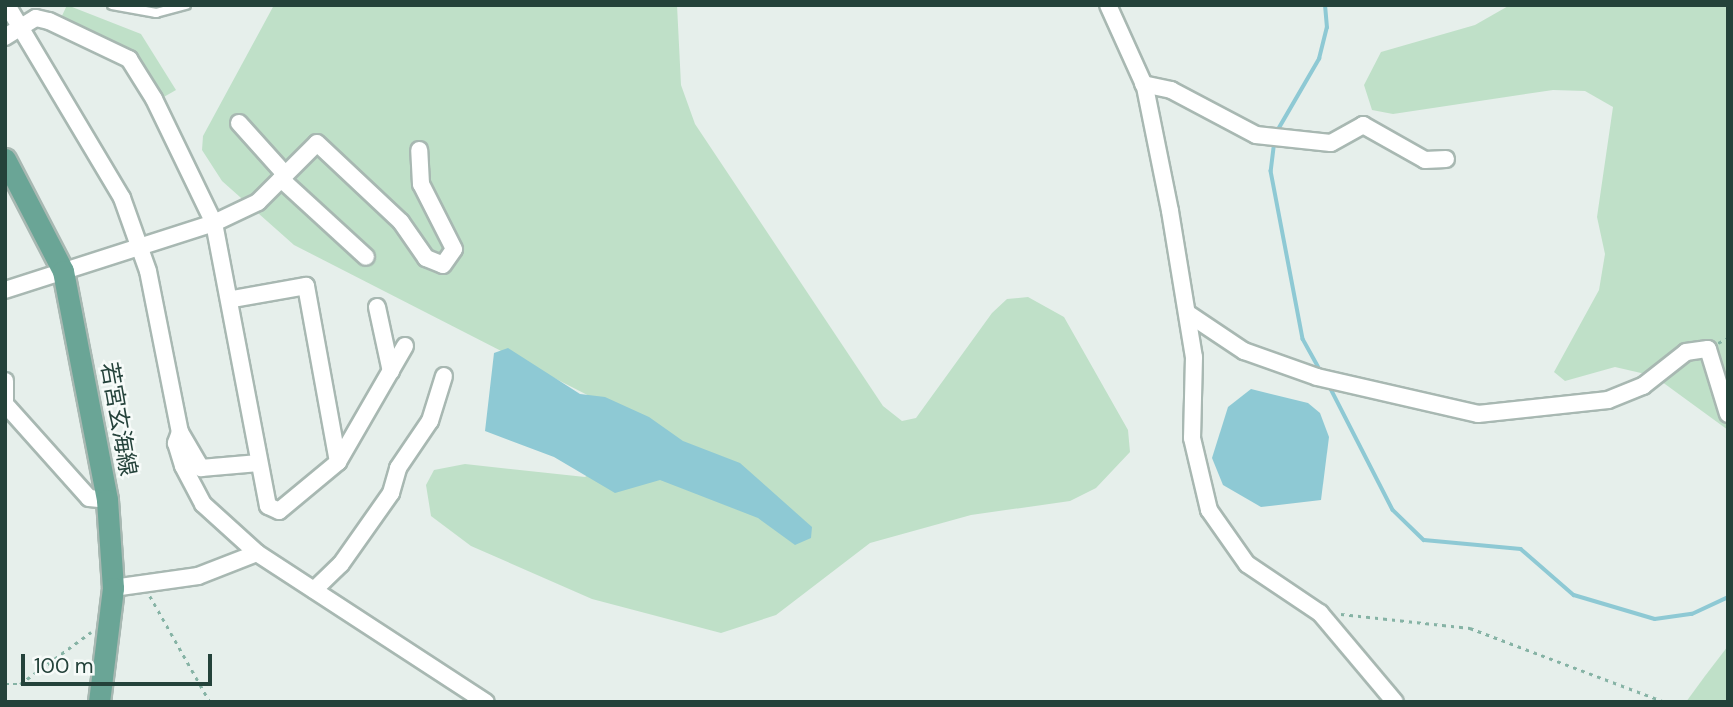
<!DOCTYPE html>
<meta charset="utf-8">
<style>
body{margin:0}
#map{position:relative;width:1733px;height:707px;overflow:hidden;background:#e6efeb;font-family:"DM Sans","Noto Sans JP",sans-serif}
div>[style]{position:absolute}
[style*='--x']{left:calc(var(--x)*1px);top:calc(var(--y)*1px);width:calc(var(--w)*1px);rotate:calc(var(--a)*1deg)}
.green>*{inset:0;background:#bfe0c8}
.water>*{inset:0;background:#8ec9d4}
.stream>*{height:3.5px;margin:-1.75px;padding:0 1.75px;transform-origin:1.75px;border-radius:1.75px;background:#8ec9d4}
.path>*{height:2.5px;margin-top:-1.25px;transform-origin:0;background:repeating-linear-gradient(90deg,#86b3a5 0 3.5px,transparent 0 8.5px)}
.roads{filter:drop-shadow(2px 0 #a8b8b2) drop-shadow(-2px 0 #a8b8b2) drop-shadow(0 2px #a8b8b2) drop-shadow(0 -2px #a8b8b2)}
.lane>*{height:8px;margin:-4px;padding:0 4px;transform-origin:4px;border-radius:4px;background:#fff}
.street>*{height:16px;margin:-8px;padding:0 8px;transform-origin:8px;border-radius:8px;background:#fff}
.primary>*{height:21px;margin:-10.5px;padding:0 10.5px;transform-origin:10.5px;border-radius:10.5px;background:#6aa596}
span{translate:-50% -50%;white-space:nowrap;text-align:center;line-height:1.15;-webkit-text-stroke:5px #f7fbf9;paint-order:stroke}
.street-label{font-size:23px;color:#24423a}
.frame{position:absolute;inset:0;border:7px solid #24423a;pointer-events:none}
.scale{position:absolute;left:21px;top:654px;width:191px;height:32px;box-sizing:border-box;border:4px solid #24423a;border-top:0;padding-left:9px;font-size:21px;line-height:24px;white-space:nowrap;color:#24423a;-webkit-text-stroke:5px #f7fbf9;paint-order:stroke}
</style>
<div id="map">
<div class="green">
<i style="clip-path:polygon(67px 5px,141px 34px,176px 90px,162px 98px,134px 53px,61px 18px)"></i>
<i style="clip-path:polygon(274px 5px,677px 5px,681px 85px,695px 124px,883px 406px,902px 421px,916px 418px,992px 313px,1007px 299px,1028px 297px,1064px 317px,1128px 430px,1130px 452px,1096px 488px,1070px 501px,971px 515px,870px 543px,776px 615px,721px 633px,592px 599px,471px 546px,431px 516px,426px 485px,434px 470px,465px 464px,585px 477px,592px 472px,609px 406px,294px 245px,222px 181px,202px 150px,203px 136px)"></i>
<i style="clip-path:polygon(1510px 5px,1728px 5px,1728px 430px,1654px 376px,1615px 367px,1565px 381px,1554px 372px,1599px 290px,1605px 254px,1597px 217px,1613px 107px,1585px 91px,1553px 90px,1393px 114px,1372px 110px,1364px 85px,1381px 52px,1475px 25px)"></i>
<i style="clip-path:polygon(1728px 646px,1728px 702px,1686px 702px,1705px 676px)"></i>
</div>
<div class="water">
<i style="clip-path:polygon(508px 348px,580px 394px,605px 397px,649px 417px,683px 441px,740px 463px,812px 527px,811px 538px,795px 545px,758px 518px,660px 480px,615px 493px,554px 457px,485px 431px,494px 353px)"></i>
<i style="clip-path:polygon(1251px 389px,1308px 403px,1320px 413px,1329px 437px,1321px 500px,1261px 507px,1223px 485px,1212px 458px,1228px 407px)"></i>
</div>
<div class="stream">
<i style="--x:1276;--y:133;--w:86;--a:-59.8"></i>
<i style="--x:1319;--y:59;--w:32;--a:-76"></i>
<i style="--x:1327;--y:28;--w:23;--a:-95"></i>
<i style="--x:1275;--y:140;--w:31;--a:97"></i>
<i style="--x:1271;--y:171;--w:171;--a:79.2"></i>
<i style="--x:1303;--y:339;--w:38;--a:61"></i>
<i style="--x:1329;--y:385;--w:140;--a:62.9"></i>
<i style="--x:1393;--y:510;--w:43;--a:44.1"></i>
<i style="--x:1424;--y:540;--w:97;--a:5.3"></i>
<i style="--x:1521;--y:549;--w:70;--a:41"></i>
<i style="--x:1574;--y:595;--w:84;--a:16.5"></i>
<i style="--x:1655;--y:619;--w:37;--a:-8"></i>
<i style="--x:1692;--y:614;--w:40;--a:-25"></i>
</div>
<div class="path">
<i style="--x:1718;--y:343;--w:11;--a:-27"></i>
<i style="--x:150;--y:596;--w:122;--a:60.5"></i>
<i style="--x:1341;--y:614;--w:130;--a:6.2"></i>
<i style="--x:1470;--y:628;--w:209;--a:20.8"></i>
<i style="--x:5;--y:684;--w:15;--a:0"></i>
<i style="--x:20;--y:684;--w:88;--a:-36.2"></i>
</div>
<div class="roads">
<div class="lane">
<i style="--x:112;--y:5;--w:45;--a:10.3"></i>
<i style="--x:156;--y:13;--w:31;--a:-15"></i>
</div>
<div class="street">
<i style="--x:7;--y:5;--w:225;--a:59.2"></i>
<i style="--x:122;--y:198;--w:77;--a:70.4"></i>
<i style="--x:148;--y:271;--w:164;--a:78.8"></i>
<i style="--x:180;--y:432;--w:42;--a:59.7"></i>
<i style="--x:201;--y:468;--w:58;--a:-4.9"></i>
<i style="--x:1108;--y:5;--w:90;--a:65.7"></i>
<i style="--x:1145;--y:87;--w:126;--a:78.6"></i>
<i style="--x:1170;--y:211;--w:148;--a:80.7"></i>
<i style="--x:1194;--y:357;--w:81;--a:91.4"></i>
<i style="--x:1192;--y:438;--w:74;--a:76.7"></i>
<i style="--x:1209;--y:510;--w:66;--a:54.9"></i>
<i style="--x:1247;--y:564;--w:88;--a:33.9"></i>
<i style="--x:1320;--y:613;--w:116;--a:49.9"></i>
<i style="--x:5;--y:37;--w:36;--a:-32"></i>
<i style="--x:36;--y:18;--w:13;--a:13"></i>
<i style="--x:49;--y:21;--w:89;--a:25.4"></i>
<i style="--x:129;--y:59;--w:47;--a:58"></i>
<i style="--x:154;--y:99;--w:138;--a:64.2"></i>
<i style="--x:214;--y:223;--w:288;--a:79.2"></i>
<i style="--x:268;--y:506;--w:12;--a:24"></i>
<i style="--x:279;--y:511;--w:77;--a:-39.7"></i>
<i style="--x:338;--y:462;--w:179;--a:-100.3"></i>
<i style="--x:306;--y:286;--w:75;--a:170"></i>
<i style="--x:1143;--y:84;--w:29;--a:12"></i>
<i style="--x:1171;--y:90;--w:96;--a:27.9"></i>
<i style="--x:1256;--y:135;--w:75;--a:6.1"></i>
<i style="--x:1331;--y:143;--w:37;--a:-29"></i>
<i style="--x:1363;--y:125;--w:71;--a:29.4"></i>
<i style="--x:1425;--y:160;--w:21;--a:-3"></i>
<i style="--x:239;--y:123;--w:69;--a:48"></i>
<i style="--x:281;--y:179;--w:115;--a:42.5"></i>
<i style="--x:5;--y:290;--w:219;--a:-17.8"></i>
<i style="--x:214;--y:223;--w:49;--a:-25.5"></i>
<i style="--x:258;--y:202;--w:83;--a:-45"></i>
<i style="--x:317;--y:143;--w:115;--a:43.2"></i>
<i style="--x:401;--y:222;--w:44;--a:55.2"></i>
<i style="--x:426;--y:258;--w:18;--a:22"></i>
<i style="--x:443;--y:265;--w:19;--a:-55"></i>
<i style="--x:454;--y:249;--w:73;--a:-116.9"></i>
<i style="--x:421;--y:184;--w:34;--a:-93"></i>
<i style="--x:377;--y:307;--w:66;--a:77.8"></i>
<i style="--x:1187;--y:313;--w:69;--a:33.7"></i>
<i style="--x:1244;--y:351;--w:77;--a:19.6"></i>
<i style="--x:1317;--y:377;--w:165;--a:12.9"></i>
<i style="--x:1478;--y:414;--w:131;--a:-6.1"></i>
<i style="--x:1608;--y:400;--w:38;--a:-22"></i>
<i style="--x:1643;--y:386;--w:55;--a:-38.3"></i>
<i style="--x:1686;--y:352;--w:22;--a:-8"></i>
<i style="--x:1708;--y:349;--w:68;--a:72.9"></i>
<i style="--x:5;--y:381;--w:23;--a:90"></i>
<i style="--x:5;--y:404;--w:126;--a:48.2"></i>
<i style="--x:89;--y:498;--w:18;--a:6"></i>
<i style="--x:180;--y:432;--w:12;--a:110"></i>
<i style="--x:176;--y:443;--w:24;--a:73"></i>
<i style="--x:183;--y:466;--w:43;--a:62.2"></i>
<i style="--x:203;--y:504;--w:73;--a:42.2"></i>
<i style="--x:257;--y:553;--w:273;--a:33.1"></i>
<i style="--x:338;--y:462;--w:134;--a:-60"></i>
<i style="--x:113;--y:588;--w:86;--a:-8"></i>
<i style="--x:198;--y:576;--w:63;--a:-21.3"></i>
<i style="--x:314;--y:590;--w:37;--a:-44"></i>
<i style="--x:341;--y:564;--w:87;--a:-54.8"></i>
<i style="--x:391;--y:493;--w:26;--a:-74"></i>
<i style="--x:398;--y:468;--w:57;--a:-55.8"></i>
<i style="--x:430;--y:421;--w:47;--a:-72.7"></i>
</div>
<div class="primary">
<i style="--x:5;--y:159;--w:126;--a:62.6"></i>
<i style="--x:63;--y:271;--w:233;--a:79.1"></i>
<i style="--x:107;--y:500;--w:88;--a:86.1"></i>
<i style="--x:113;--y:588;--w:115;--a:97"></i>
</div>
</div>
<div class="street-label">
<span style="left:119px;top:419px;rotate:80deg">若宮玄海線</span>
</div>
<div class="frame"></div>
<div class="scale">100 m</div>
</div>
